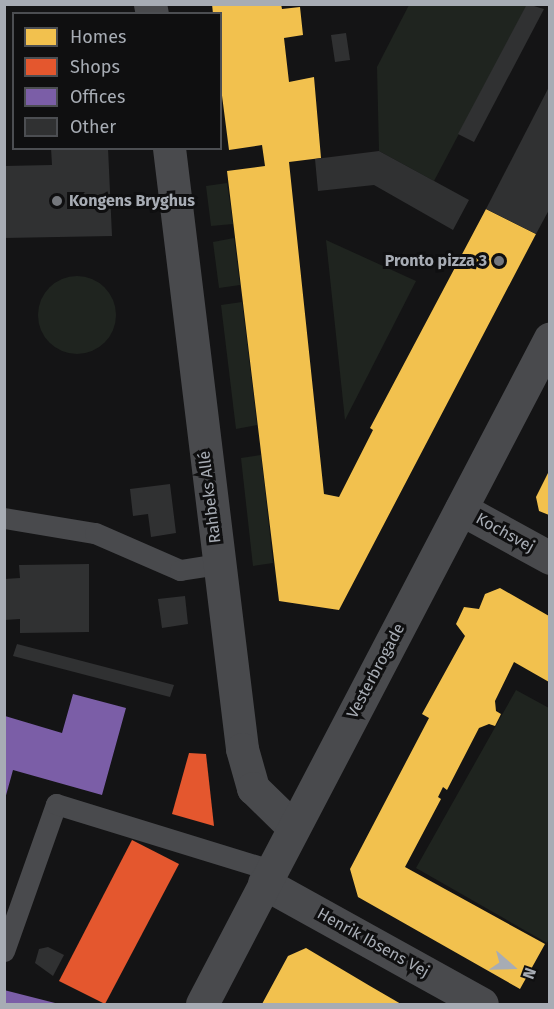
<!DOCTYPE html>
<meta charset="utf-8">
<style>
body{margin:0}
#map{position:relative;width:554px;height:1009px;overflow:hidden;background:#141415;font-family:"Fira Sans",sans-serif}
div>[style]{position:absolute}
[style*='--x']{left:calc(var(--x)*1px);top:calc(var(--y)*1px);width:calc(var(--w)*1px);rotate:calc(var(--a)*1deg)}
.green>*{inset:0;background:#1f241f}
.round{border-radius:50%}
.homes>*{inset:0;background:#f2c14e}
.shops>*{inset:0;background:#e4572e}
.offices>*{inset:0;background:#7b5ea7}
.building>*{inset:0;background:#303132}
.service>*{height:21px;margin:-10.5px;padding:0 10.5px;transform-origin:10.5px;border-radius:10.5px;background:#494a4d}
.minor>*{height:33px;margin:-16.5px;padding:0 16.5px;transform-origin:16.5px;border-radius:16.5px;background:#494a4d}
.tertiary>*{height:33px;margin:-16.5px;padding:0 16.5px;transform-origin:16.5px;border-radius:16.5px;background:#494a4d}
.dots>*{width:16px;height:16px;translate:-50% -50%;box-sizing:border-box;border:3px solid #0f0f10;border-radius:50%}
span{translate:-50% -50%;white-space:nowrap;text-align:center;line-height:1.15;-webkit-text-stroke:6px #0f0f10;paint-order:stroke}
.poi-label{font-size:16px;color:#a7acb4;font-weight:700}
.left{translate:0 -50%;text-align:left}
.right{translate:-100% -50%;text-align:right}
.street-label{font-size:16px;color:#a7acb4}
.frame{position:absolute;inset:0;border:6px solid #a7acb4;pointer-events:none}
.legend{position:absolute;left:12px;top:12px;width:210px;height:138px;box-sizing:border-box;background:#0f0f10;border:2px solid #4c4e52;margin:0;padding:8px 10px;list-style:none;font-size:18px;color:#a7acb4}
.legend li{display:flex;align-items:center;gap:12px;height:30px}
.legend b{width:30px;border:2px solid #4c4e52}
.north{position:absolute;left:482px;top:937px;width:60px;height:60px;-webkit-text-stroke:4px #0f0f10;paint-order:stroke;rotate:110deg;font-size:16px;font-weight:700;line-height:24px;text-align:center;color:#a7acb4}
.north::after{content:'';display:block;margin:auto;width:21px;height:27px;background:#a7acb4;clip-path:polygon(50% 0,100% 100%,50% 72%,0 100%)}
</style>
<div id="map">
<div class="green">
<i style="clip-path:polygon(409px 5px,527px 5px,434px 181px,379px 151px,377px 67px)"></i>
<i style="clip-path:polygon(227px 183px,233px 224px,211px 226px,206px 186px)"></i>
<i style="clip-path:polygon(234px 238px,240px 285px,219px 288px,213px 242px)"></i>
<i style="clip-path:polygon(326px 240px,416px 281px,345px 420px)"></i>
<i class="round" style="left:38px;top:276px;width:78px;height:78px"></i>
<i style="clip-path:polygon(242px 302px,257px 425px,236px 429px,221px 305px)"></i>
<i style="clip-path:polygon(261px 455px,273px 563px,253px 566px,241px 458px)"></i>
<i style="clip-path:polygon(516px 690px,549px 708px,550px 938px,547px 943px,416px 868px)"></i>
</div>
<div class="homes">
<i style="clip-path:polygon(212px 4px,281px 4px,282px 9px,300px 7px,303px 35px,284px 38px,289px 82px,314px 77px,321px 158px,289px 162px,324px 494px,339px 497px,373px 430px,370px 428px,486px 209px,536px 234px,339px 610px,279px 601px,227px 171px,265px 166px,262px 145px,229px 150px,220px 80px,220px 14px,213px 14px)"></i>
<i style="clip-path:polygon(549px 471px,549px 515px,539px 511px,536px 497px)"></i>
<i style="clip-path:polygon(500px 588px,549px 616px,549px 682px,514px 662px,495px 701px,496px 711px,501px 714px,495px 726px,489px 724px,479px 728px,447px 790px,443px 787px,438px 797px,441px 799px,405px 867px,545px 944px,520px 989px,358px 897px,350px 869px,429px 718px,422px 714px,465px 636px,456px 624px,464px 607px,479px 609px,485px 594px)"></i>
<i style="clip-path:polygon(306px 948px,370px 986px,401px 1004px,262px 1004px,288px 956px)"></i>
</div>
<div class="shops">
<i style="clip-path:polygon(189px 753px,206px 754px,214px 826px,172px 814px)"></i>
<i style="clip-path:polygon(132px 840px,179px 864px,105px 1004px,59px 981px)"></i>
</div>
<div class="offices">
<i style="clip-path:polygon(73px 694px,126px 708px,102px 795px,13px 770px,5px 799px,5px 716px,62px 733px)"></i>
<i style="clip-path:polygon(4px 990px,59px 1004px,4px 1004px)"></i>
</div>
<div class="building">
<i style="clip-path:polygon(527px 4px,544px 9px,474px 142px,458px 134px)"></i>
<i style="clip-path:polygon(346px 33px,350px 60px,335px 62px,331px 35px)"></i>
<i style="clip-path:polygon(550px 85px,550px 208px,536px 234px,486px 209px)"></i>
<i style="clip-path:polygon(51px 148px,108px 148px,112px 236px,4px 238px,4px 166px,52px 165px)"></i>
<i style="clip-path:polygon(379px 151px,469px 200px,453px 230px,374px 185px,318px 191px,315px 159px)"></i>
<i style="clip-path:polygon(170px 484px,176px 533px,151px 537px,148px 514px,133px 516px,130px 489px)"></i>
<i style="clip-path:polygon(89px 564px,89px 632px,20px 633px,20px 619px,4px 620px,4px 579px,20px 578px,19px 565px)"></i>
<i style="clip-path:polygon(185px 596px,188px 624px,162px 628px,158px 599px)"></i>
<i style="clip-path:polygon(17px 644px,174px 685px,170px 697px,13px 656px)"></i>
<i style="clip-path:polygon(48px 947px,64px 955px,53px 976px,35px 963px,39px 949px)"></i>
</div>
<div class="service">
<i style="--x:4;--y:518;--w:92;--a:9.4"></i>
<i style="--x:95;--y:533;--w:93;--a:23.5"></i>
<i style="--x:180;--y:570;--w:38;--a:-9"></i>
<i style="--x:4;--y:951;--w:156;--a:-70.5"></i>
<i style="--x:56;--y:804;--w:225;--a:17.1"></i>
</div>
<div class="minor">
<i style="--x:150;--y:4;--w:10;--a:79"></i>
<i style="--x:169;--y:148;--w:605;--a:83.07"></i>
<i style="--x:242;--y:749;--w:41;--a:74.2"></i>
<i style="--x:253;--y:788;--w:56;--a:44.3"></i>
<i style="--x:461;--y:509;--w:102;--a:28.8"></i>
<i style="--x:264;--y:883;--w:249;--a:29"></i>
</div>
<div class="tertiary">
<i style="--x:202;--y:1004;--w:751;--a:-62.41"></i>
</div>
<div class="dots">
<i style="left:57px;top:201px;background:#74777c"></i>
<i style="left:499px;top:261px;background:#74777c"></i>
</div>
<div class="poi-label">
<span class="left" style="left:69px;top:201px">Kongens Bryghus</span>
<span class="right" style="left:487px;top:261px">Pronto pizza 3</span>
</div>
<div class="street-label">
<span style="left:210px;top:497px;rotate:-97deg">Rahbeks Allé</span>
<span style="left:505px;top:533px;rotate:29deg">Kochsvej</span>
<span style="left:376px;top:671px;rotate:-62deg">Vesterbrogade</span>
<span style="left:373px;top:943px;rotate:29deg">Henrik Ibsens Vej</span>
</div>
<div class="frame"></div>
<ul class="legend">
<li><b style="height:16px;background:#f2c14e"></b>Homes</li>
<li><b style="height:16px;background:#e4572e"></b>Shops</li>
<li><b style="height:16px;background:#7b5ea7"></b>Offices</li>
<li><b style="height:16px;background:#303132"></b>Other</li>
</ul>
<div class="north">N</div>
</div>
